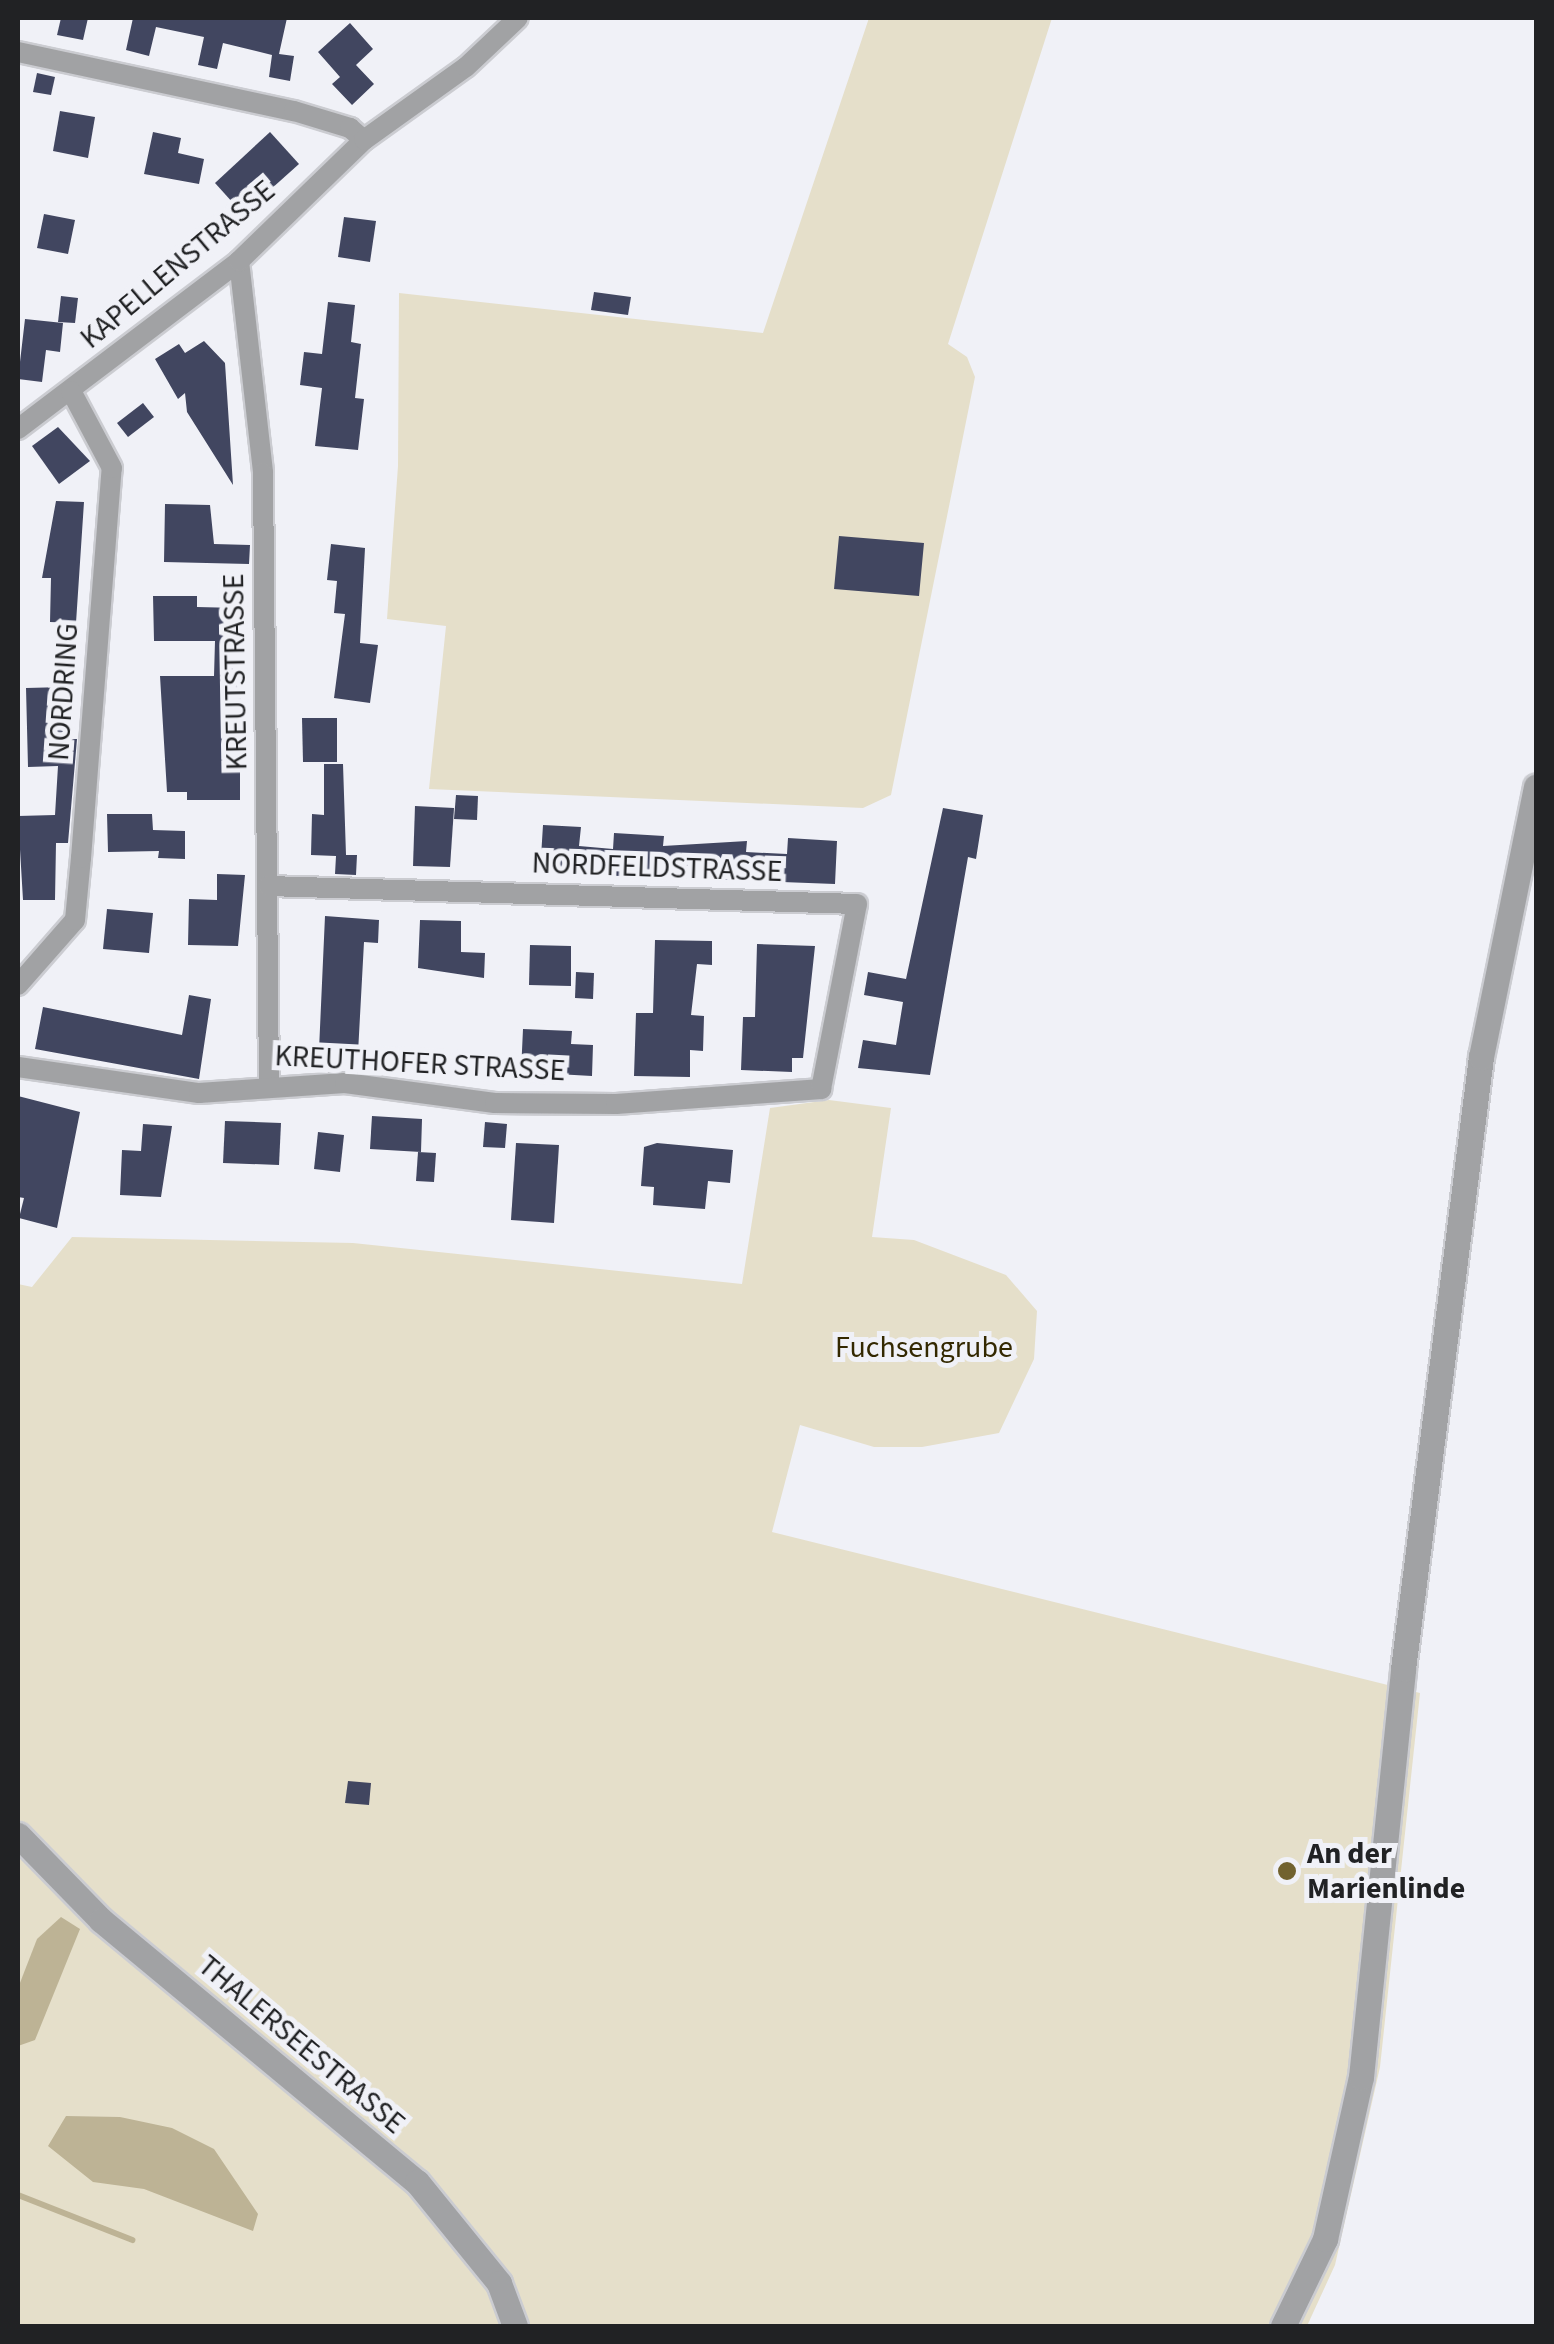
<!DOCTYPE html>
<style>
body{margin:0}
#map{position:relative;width:1554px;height:2344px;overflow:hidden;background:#f0f1f7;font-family:"Source Sans 3",sans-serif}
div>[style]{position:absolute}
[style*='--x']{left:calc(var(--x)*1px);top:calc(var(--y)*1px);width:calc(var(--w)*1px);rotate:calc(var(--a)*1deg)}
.green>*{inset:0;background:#e5dfca}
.water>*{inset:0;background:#bdb395}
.stream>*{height:6px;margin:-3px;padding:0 3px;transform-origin:3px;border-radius:3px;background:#bdb395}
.building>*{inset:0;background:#414660}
.roads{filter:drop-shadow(2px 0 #cbccd1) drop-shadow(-2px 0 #cbccd1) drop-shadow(0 2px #cbccd1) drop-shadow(0 -2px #cbccd1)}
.minor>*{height:20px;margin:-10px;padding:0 10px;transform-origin:10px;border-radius:10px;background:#a1a2a4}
.tertiary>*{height:25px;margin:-12.5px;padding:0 12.5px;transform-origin:12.5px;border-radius:12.5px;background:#a1a2a4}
.dots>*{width:28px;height:28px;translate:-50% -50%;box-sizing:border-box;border:5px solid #f0f1f7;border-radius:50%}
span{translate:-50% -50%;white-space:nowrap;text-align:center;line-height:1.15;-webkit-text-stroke:10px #f0f1f7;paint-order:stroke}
.street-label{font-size:30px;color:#212224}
.park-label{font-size:30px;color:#332800}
.poi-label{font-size:30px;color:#212224;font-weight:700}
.left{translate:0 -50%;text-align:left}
.frame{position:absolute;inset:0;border:20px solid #212224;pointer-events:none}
</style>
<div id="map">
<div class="green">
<i style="clip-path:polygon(869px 18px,1052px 18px,948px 344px,967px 357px,975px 377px,891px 795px,863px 808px,429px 789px,446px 626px,387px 619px,398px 466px,399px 293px,763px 333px)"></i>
<i style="clip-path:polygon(829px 1100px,891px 1108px,872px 1237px,914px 1240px,1006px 1275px,1037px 1311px,1034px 1359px,999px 1433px,922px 1447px,874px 1447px,800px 1425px,772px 1532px,1420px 1693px,1380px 2067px,1335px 2265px,1307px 2326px,18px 2326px,18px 1284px,32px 1287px,72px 1237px,353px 1243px,742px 1284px,770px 1108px)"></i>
</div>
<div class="water">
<i style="clip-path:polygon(61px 1917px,80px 1929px,35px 2040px,18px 2046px,18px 1988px,37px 1939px)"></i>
<i style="clip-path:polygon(66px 2116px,120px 2117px,172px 2128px,214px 2149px,258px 2214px,253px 2231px,144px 2189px,93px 2182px,48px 2146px)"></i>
</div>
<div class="stream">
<i style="--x:18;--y:2195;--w:123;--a:21.5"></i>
</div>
<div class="building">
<i style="clip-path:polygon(61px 18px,88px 18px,83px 40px,57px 35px)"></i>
<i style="clip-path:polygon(133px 18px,287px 18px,279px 54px,294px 56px,290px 81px,269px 77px,272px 55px,223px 43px,217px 69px,198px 65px,204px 37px,156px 27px,149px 56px,126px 50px)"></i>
<i style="clip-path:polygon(350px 23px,373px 49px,356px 65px,374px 84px,352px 105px,332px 84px,340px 77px,318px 52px)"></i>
<i style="clip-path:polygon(37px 73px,55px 77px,51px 95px,33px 92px)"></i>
<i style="clip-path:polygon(60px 111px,95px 117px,88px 158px,53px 151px)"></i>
<i style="clip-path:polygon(153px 132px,181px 138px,178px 153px,204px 159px,199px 184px,144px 174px)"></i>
<i style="clip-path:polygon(270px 132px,299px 164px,243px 214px,215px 183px)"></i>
<i style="clip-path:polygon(44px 214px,75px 220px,68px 254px,37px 248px)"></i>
<i style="clip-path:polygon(344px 217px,376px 221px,370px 262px,338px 257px)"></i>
<i style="clip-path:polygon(594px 292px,631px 297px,628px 315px,591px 310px)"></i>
<i style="clip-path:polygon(61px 296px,78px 298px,75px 323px,58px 322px)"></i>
<i style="clip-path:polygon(328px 302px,355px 305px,351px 342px,361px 344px,355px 398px,364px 399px,358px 450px,315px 446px,322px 388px,300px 385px,304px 352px,322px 354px)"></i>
<i style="clip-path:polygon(25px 319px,63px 323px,60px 352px,46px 350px,42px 382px,18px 379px)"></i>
<i style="clip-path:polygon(204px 341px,225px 363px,233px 485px,187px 412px,185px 393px,178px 399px,155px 359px,179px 344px,185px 353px)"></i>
<i style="clip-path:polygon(143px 403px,154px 417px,128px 437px,117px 423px)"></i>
<i style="clip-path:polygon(58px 427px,90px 461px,59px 484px,32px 446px)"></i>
<i style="clip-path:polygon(56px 501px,84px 502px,76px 623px,50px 622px,51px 578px,42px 578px)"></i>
<i style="clip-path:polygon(165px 504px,210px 505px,214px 544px,250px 545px,249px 564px,164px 562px)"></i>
<i style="clip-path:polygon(839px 536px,924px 543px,919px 596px,834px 589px)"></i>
<i style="clip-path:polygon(331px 544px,365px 548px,360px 643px,378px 645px,370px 703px,334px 698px,345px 614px,334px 613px,337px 581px,327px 580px)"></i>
<i style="clip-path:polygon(153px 596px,197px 596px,197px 607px,238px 608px,242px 730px,224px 730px,224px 765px,240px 765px,240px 800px,187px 800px,187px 792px,167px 792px,160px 676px,214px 676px,215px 641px,154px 641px)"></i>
<i style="clip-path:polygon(65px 687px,66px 739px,77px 739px,68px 843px,56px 843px,55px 900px,23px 900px,18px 816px,55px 815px,58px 766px,28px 767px,26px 688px)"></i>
<i style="clip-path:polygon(302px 718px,337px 718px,337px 762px,303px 762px)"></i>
<i style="clip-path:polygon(324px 764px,343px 764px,346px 855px,357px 855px,356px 875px,335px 874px,336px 856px,311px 855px,312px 814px,324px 815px)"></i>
<i style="clip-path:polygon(456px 795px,478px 796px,477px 820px,454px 819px)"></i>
<i style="clip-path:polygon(415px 806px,454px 808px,450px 867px,413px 866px)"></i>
<i style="clip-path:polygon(943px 808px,983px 815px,976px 859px,968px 857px,930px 1075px,858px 1068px,863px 1040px,896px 1045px,903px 1002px,864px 995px,868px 972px,906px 979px)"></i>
<i style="clip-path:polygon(107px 814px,152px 814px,153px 830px,185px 831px,185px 859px,158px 858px,159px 851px,108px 852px)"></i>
<i style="clip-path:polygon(543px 825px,581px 827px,579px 846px,613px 849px,614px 833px,664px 836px,663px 846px,747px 841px,746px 852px,787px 854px,788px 838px,837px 841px,835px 884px,540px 873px)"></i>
<i style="clip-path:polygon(217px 874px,245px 875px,238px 946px,188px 945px,189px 899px,217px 900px)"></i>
<i style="clip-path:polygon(107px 909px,153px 913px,149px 953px,103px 949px)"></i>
<i style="clip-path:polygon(325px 916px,379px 920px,378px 943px,364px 942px,358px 1053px,319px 1050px)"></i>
<i style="clip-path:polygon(420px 920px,461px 921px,461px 952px,485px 953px,484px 978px,418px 968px)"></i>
<i style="clip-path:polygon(655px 940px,712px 941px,712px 965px,697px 964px,691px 1015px,704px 1016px,703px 1051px,690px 1050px,690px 1077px,634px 1076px,636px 1013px,653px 1013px)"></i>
<i style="clip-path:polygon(757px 944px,815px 946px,803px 1058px,792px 1058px,792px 1072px,741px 1070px,743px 1017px,755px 1017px)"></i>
<i style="clip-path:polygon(530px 945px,571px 946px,571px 986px,529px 985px)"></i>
<i style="clip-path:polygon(576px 972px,594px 973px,593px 999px,575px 998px)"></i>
<i style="clip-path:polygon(189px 995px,211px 999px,199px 1079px,35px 1049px,43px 1007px,182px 1035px)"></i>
<i style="clip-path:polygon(523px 1029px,572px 1031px,571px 1044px,593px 1045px,592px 1076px,521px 1072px)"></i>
<i style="clip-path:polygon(18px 1096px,80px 1112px,57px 1228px,19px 1218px,24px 1198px,18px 1197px)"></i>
<i style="clip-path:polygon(372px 1116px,422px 1119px,421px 1152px,370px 1149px)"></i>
<i style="clip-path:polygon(225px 1121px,281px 1123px,279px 1165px,223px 1163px)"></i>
<i style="clip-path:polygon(485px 1122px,507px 1124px,505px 1148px,483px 1147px)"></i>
<i style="clip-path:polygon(143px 1124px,172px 1126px,161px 1197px,120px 1195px,122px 1150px,141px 1151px)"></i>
<i style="clip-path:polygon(318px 1132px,344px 1135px,340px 1172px,314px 1169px)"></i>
<i style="clip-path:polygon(516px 1143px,559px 1145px,554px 1223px,511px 1220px)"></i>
<i style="clip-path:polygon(657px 1143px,733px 1150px,730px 1183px,708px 1181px,705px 1209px,653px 1205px,654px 1187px,641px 1186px,644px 1147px)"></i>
<i style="clip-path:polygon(418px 1152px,436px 1153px,434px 1182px,416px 1181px)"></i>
<i style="clip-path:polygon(348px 1781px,371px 1783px,369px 1805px,345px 1803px)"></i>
</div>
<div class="roads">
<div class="minor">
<i style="--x:18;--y:52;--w:282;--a:12.1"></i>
<i style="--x:294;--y:111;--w:59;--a:16.9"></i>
<i style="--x:350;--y:128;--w:18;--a:41"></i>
<i style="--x:239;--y:261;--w:213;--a:83.5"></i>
<i style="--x:263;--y:473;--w:611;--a:89.44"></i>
<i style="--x:18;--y:429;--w:278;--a:-37.2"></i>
<i style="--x:239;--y:261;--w:174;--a:-44.1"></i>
<i style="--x:364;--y:140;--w:125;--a:-35.6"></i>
<i style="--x:466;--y:67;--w:71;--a:-43.3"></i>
<i style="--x:18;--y:985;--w:86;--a:-48.8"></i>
<i style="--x:75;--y:920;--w:62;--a:-84.5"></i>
<i style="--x:81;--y:858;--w:391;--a:-85.5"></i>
<i style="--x:112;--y:468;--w:87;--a:-118"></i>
<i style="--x:18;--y:1067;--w:183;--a:8.2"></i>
<i style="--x:199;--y:1093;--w:146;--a:-3.9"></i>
<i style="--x:345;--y:1083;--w:151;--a:7.6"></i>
<i style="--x:495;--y:1103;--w:121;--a:0.5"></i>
<i style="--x:616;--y:1104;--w:206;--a:-4.2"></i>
<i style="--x:821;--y:1089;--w:188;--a:-79"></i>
<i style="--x:857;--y:904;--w:589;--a:-178.25"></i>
</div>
<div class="tertiary">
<i style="--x:18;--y:1835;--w:119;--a:45.7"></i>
<i style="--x:101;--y:1920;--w:410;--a:39.7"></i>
<i style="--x:417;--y:2182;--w:130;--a:50.9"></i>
<i style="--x:499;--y:2283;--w:46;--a:69.6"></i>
<i style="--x:1283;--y:2326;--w:97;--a:-64.2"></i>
<i style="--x:1325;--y:2239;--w:166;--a:-77.5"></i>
<i style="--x:1361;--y:2077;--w:410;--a:-84.1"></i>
<i style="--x:1403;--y:1669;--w:617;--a:-82.74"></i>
<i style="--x:1481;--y:1057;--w:276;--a:-78.5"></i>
</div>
</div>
<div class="dots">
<i style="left:1287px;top:1871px;background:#71622f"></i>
</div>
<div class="street-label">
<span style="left:178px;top:265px;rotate:-40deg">KAPELLENSTRASSE</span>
<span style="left:236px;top:672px;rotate:-91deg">KREUTSTRASSE</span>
<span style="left:64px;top:692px;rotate:-86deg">NORDRING</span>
<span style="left:657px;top:868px;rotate:2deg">NORDFELDSTRASSE</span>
<span style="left:420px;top:1064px;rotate:3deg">KREUTHOFER STRASSE</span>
<span style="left:301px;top:2045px;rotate:40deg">THALERSEESTRASSE</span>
</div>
<div class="park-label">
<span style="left:924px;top:1348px">Fuchsengrube</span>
</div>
<div class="poi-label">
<span class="left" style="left:1307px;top:1871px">An der<br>Marienlinde</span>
</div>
<div class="frame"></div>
</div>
